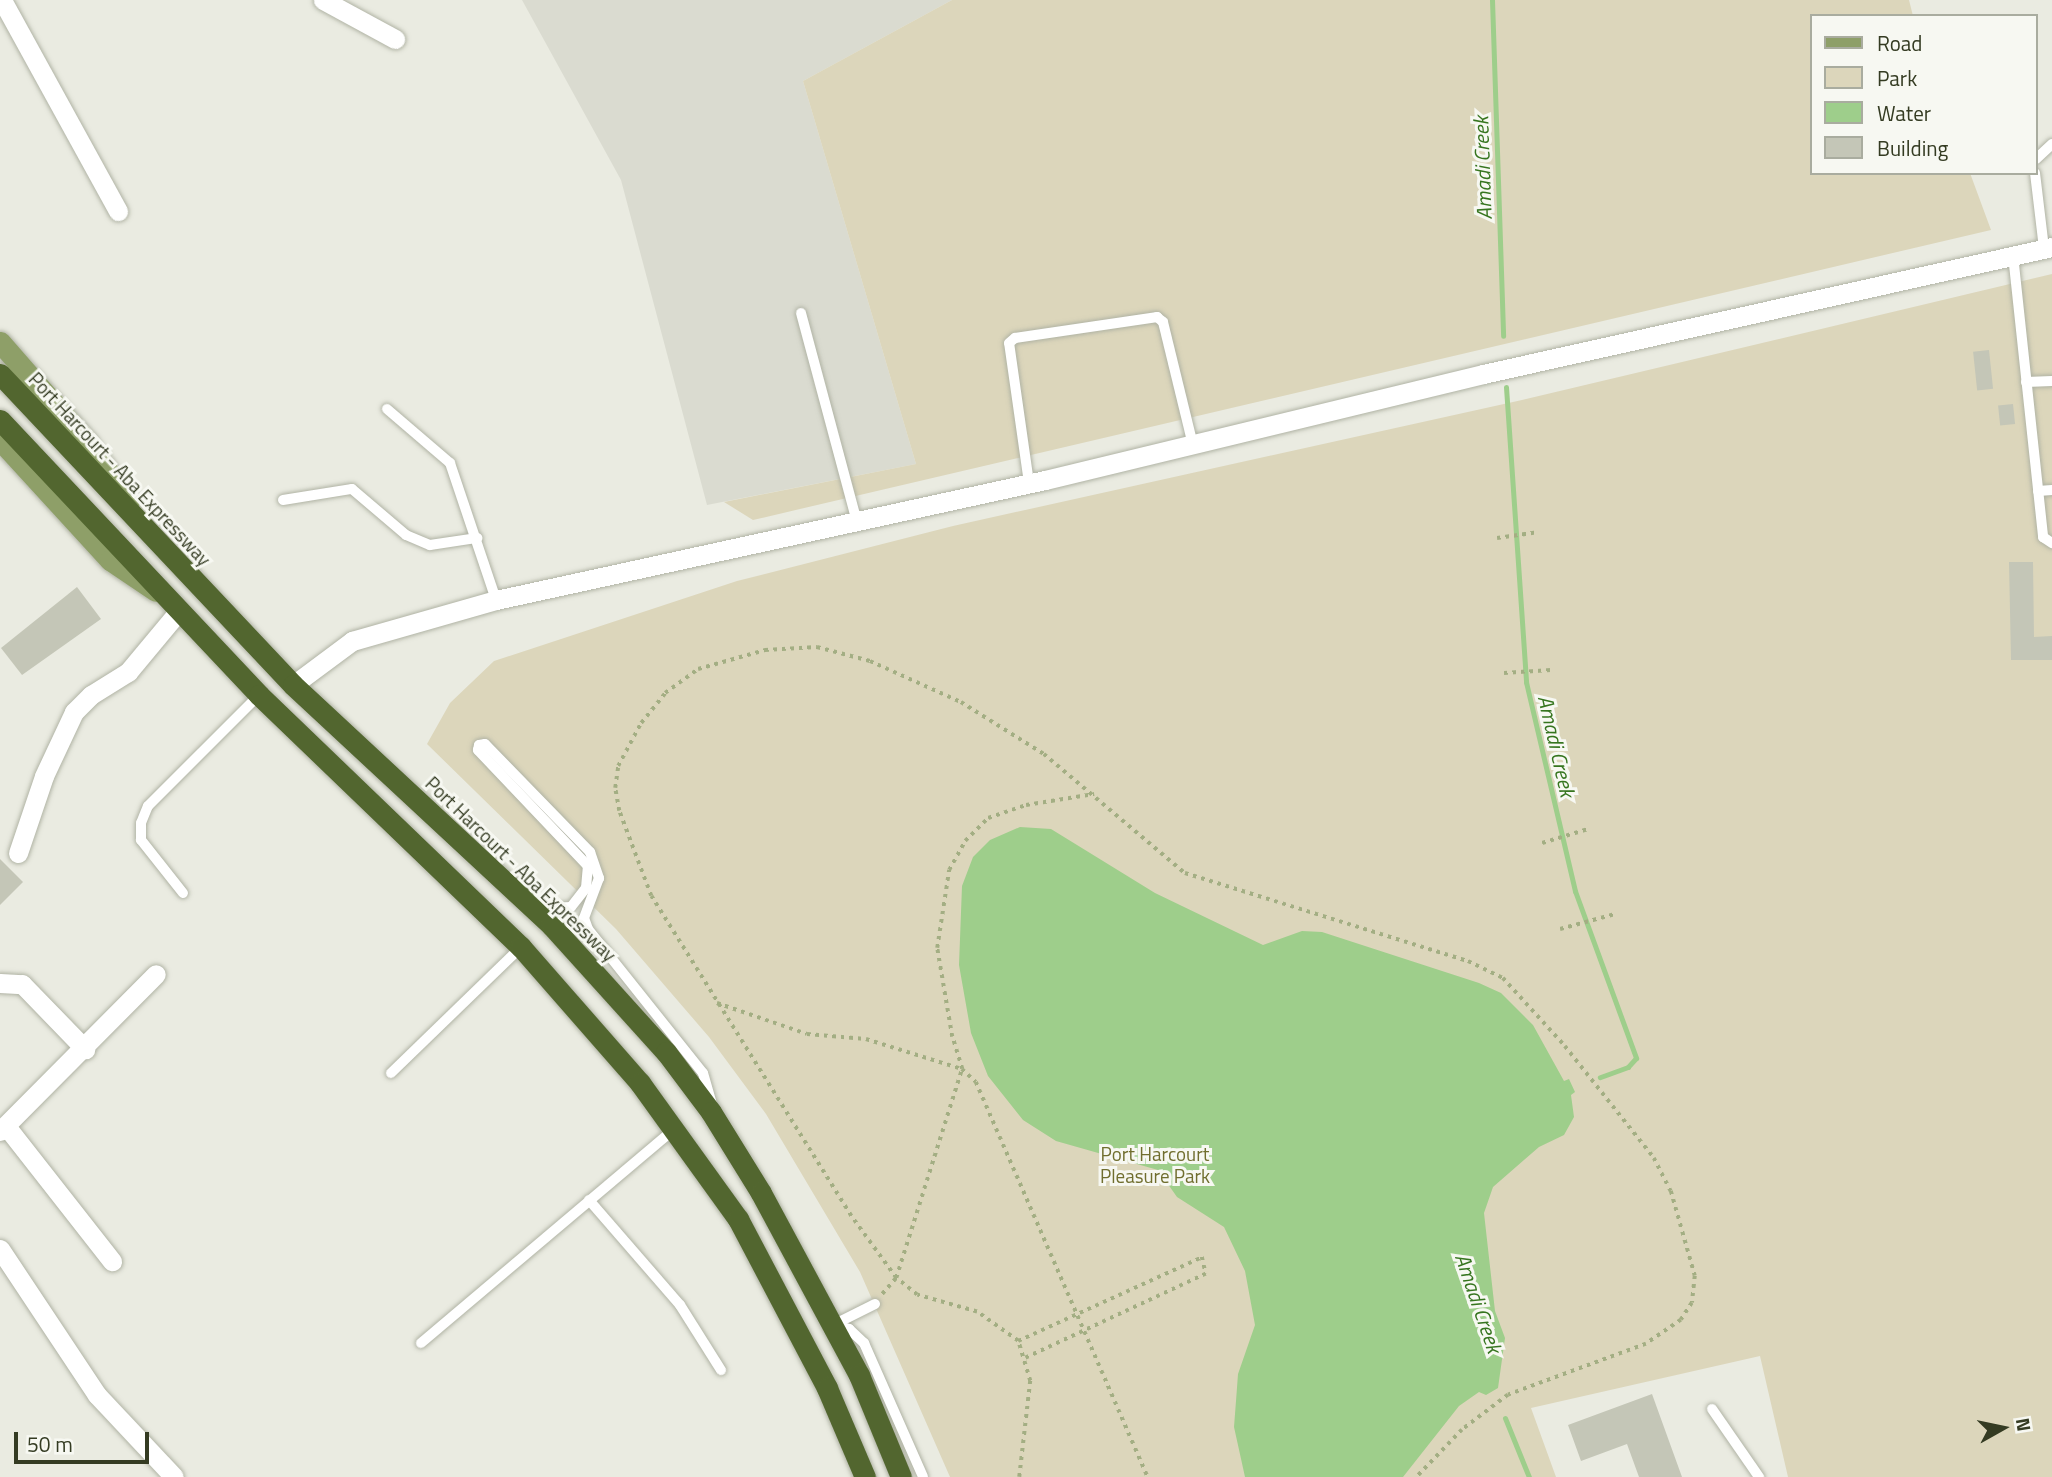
<!DOCTYPE html>
<html>
<head>
<meta charset="utf-8">
<style>
	body { margin:0 }
	#map { position:relative; width:2052px; height:1477px; overflow:hidden; background:#eaebe1; font-family:"Titillium Web",sans-serif }
	div>[style] { position:absolute }
	[style*='--x'] { left:calc(var(--x)*1px); top:calc(var(--y)*1px); width:calc(var(--w)*1px); rotate:calc(var(--a)*1deg) }
	.built>* { inset:0; background:#dadbd0 }
	.green>* { inset:0; background:#dcd6bb }
	.water>* { inset:0; background:#9ece8b }
	.stream>* { height:5px; margin:-2.5px; padding:0 2.5px; transform-origin:2.5px; border-radius:2.5px; background:#9ece8b }
	.building>* { inset:0; background:#c4c6b7; transform-origin:0 0 }
	.path>* { height:3.5px; margin-top:-1.75px; transform-origin:0; background:repeating-linear-gradient(90deg,#a3ae83 0 3.5px,transparent 0 8.5px) }
	.roads { filter:drop-shadow(0 0 2px #b0b3a4) drop-shadow(0 0 2px #b0b3a4) }
	.lane>* { height:10px; margin:-5px; padding:0 5px; transform-origin:5px; border-radius:5px; background:#fff }
	.street>* { height:19px; margin:-9.5px; padding:0 9.5px; transform-origin:9.5px; border-radius:9.5px; background:#fff }
	.primary>* { height:21px; margin:-10.5px; padding:0 10.5px; transform-origin:10.5px; border-radius:10.5px; background:#8e9f68 }
	.highway>* { height:21px; margin:-10.5px; padding:0 10.5px; transform-origin:10.5px; border-radius:10.5px; background:#52662f }
	span { translate:-50% -50%; white-space:nowrap; text-align:center; line-height:1.15; -webkit-text-stroke:6px #f7f8f2; paint-order:stroke }
	.street-label { font-size:19px; color:#343b22 }
	.park-label { font-size:19px; color:#706e2e }
	.water-label { font-size:21px; color:#36751f; font-style:italic }
	.legend { position:absolute; left:1810px; top:14px; width:228px; height:161px; box-sizing:border-box; background:#f7f8f2; border:2px solid #a9ac9f; margin:0; padding:9px 12px; list-style:none; font-size:21px; color:#343b22 }
	.legend li { display:flex; align-items:center; gap:14px; height:35px }
	.legend b { width:35px; border:2px solid #a9ac9f }
	.north { position:absolute; left:1968px; top:1393px; width:70px; height:70px; -webkit-text-stroke:5px #f7f8f2; paint-order:stroke; rotate:81deg; font-size:19px; font-weight:700; line-height:28px; text-align:center; color:#343b22 }
	.north::after { content:''; display:block; margin:auto; width:24px; height:32px; background:#343b22; clip-path:polygon(50% 0,100% 100%,50% 72%,0 100%) }
	.scale { position:absolute; left:14px; top:1432px; width:135px; height:32px; box-sizing:border-box; border:4px solid #343b22; border-top:0; padding-left:9px; font-size:21px; line-height:24px; white-space:nowrap; color:#343b22; -webkit-text-stroke:5px #f7f8f2; paint-order:stroke }
</style>
</head>
<body>
<div id="map">
	<div class="built">
		<i style="clip-path:polygon(522px 0,952px 0,803px 81px,916px 464px,707px 505px,621px 180px)"></i>
	</div>
	<div class="green">
		<i style="clip-path:polygon(952px 0,1909px 0,1913px 16px,1812px 16px,1812px 173px,1970px 173px,1991px 230px,753px 520px,724px 502px,916px 464px,803px 81px)"></i>
		<i style="clip-path:polygon(2052px 274px,2052px 1477px,1788px 1477px,1760px 1356px,1531px 1408px,1556px 1477px,950px 1477px,860px 1272px,766px 1114px,709px 1037px,616px 929px,427px 744px,450px 703px,494px 661px,737px 581px,953px 526px,1522px 400px)"></i>
	</div>
	<div class="water">
		<i style="clip-path:polygon(1020px 827px,1051px 829px,1155px 893px,1263px 945px,1302px 931px,1322px 932px,1479px 983px,1501px 993px,1533px 1025px,1564px 1081px,1569px 1079px,1575px 1092px,1571px 1095px,1574px 1117px,1564px 1135px,1539px 1147px,1493px 1187px,1484px 1213px,1495px 1311px,1505px 1338px,1498px 1388px,1486px 1395px,1479px 1392px,1459px 1406px,1403px 1477px,1245px 1477px,1234px 1427px,1236px 1401px,1238px 1374px,1255px 1325px,1245px 1271px,1224px 1227px,1177px 1197px,1158px 1170px,1056px 1141px,1023px 1120px,988px 1076px,971px 1033px,959px 965px,962px 886px,973px 857px,990px 840px)"></i>
	</div>
	<div class="stream">
		<i style="--x:1492;--y:0;--w:336;--a:88.1"></i>
		<i style="--x:1506;--y:387;--w:296;--a:86.1"></i>
		<i style="--x:1526;--y:682;--w:215;--a:76.8"></i>
		<i style="--x:1575;--y:891;--w:178;--a:69.9"></i>
		<i style="--x:1636;--y:1058;--w:12;--a:132"></i>
		<i style="--x:1628;--y:1067;--w:30;--a:160"></i>
		<i style="--x:1505;--y:1418;--w:64;--a:67.9"></i>
	</div>
	<div class="building">
		<i style="left:1989px;top:350px;width:39px;height:16px;rotate:84deg"></i>
		<i style="left:2013px;top:404px;width:20px;height:15px;rotate:84deg"></i>
		<i style="clip-path:polygon(2009px 562px,2033px 562px,2034px 637px,2052px 636px,2052px 660px,2011px 660px)"></i>
		<i style="clip-path:polygon(77px 587px,101px 619px,22px 675px,1px 648px)"></i>
		<i style="clip-path:polygon(0 859px,23px 882px,0 905px)"></i>
		<i style="clip-path:polygon(1652px 1394px,1682px 1477px,1639px 1477px,1627px 1444px,1581px 1461px,1568px 1425px)"></i>
	</div>
	<div class="path">
		<i style="--x:1497;--y:538;--w:42;--a:-8.1"></i>
		<i style="--x:1504;--y:673;--w:47;--a:-3.7"></i>
		<i style="--x:1542;--y:843;--w:48;--a:-16.9"></i>
		<i style="--x:1560;--y:929;--w:57;--a:-15.3"></i>
		<i style="--x:717;--y:1003;--w:95;--a:19"></i>
		<i style="--x:807;--y:1034;--w:59;--a:4.8"></i>
		<i style="--x:866;--y:1039;--w:101;--a:17.4"></i>
		<i style="--x:962;--y:1069;--w:19;--a:43"></i>
		<i style="--x:976;--y:1082;--w:431;--a:66.5"></i>
		<i style="--x:882;--y:1294;--w:21;--a:-49"></i>
		<i style="--x:896;--y:1278;--w:219;--a:-72.5"></i>
		<i style="--x:962;--y:1069;--w:34;--a:-107"></i>
		<i style="--x:952;--y:1037;--w:90;--a:-99.6"></i>
		<i style="--x:937;--y:948;--w:79;--a:-81.3"></i>
		<i style="--x:949;--y:870;--w:33;--a:-61"></i>
		<i style="--x:965;--y:841;--w:33;--a:-45"></i>
		<i style="--x:988;--y:818;--w:40;--a:-18.9"></i>
		<i style="--x:1026;--y:805;--w:69;--a:-9.2"></i>
		<i style="--x:1018;--y:1341;--w:202;--a:-24.5"></i>
		<i style="--x:1202;--y:1257;--w:17;--a:77"></i>
		<i style="--x:1206;--y:1274;--w:199;--a:155"></i>
		<i style="--x:1019;--y:1477;--w:97;--a:-83.5"></i>
		<i style="--x:1030;--y:1381;--w:42;--a:-106.7"></i>
		<i style="--x:1018;--y:1341;--w:50;--a:-144.7"></i>
		<i style="--x:977;--y:1312;--w:62;--a:-164.2"></i>
		<i style="--x:917;--y:1295;--w:27;--a:-141"></i>
		<i style="--x:896;--y:1278;--w:77;--a:-126"></i>
		<i style="--x:851;--y:1216;--w:377;--a:-122"></i>
		<i style="--x:651;--y:896;--w:91;--a:-110.6"></i>
		<i style="--x:619;--y:811;--w:23;--a:-100"></i>
		<i style="--x:615;--y:788;--w:22;--a:-82"></i>
		<i style="--x:618;--y:766;--w:49;--a:-61.9"></i>
		<i style="--x:641;--y:723;--w:38;--a:-51"></i>
		<i style="--x:665;--y:693;--w:41;--a:-36"></i>
		<i style="--x:698;--y:669;--w:70;--a:-15.8"></i>
		<i style="--x:765;--y:650;--w:52;--a:-3.3"></i>
		<i style="--x:817;--y:647;--w:55;--a:14.8"></i>
		<i style="--x:870;--y:661;--w:100;--a:24.3"></i>
		<i style="--x:961;--y:702;--w:98;--a:32.1"></i>
		<i style="--x:1044;--y:754;--w:185;--a:40.2"></i>
		<i style="--x:1185;--y:873;--w:296;--a:17.3"></i>
		<i style="--x:1468;--y:961;--w:39;--a:26"></i>
		<i style="--x:1503;--y:978;--w:92;--a:47.6"></i>
		<i style="--x:1565;--y:1046;--w:143;--a:51.5"></i>
		<i style="--x:1654;--y:1158;--w:37;--a:63"></i>
		<i style="--x:1671;--y:1191;--w:88;--a:74.2"></i>
		<i style="--x:1695;--y:1276;--w:27;--a:96"></i>
		<i style="--x:1692;--y:1303;--w:20;--a:123"></i>
		<i style="--x:1681;--y:1320;--w:42;--a:145.6"></i>
		<i style="--x:1646;--y:1344;--w:147;--a:159.7"></i>
		<i style="--x:1508;--y:1395;--w:58;--a:142.7"></i>
		<i style="--x:1462;--y:1430;--w:65;--a:133.8"></i>
	</div>
	<div class="roads">
		<div class="lane">
			<i style="--x:2036;--y:159;--w:22;--a:-43"></i>
			<i style="--x:2035;--y:173;--w:77;--a:83.2"></i>
			<i style="--x:2013;--y:255;--w:284;--a:83.9"></i>
			<i style="--x:2043;--y:537;--w:11;--a:34"></i>
			<i style="--x:801;--y:313;--w:216;--a:75"></i>
			<i style="--x:2026;--y:382;--w:26;--a:-2"></i>
			<i style="--x:387;--y:409;--w:83;--a:40.6"></i>
			<i style="--x:450;--y:463;--w:145;--a:71.4"></i>
			<i style="--x:1029;--y:483;--w:141;--a:-98.1"></i>
			<i style="--x:1009;--y:343;--w:8;--a:-40"></i>
			<i style="--x:1015;--y:338;--w:144;--a:-8.4"></i>
			<i style="--x:1157;--y:317;--w:8;--a:40"></i>
			<i style="--x:1163;--y:322;--w:127;--a:76.3"></i>
			<i style="--x:2038;--y:491;--w:14;--a:-4"></i>
			<i style="--x:283;--y:500;--w:70;--a:-9.1"></i>
			<i style="--x:352;--y:489;--w:71;--a:40.4"></i>
			<i style="--x:406;--y:535;--w:26;--a:23"></i>
			<i style="--x:430;--y:545;--w:48;--a:-8.5"></i>
			<i style="--x:183;--y:893;--w:68;--a:-128.4"></i>
			<i style="--x:141;--y:840;--w:17;--a:-90"></i>
			<i style="--x:141;--y:823;--w:18;--a:-68"></i>
			<i style="--x:148;--y:806;--w:157;--a:-45"></i>
			<i style="--x:536;--y:903;--w:15;--a:20"></i>
			<i style="--x:550;--y:908;--w:21;--a:-3"></i>
			<i style="--x:571;--y:907;--w:24;--a:-52"></i>
			<i style="--x:586;--y:888;--w:22;--a:-85"></i>
			<i style="--x:588;--y:866;--w:160;--a:-133.5"></i>
			<i style="--x:478;--y:750;--w:5;--a:-79"></i>
			<i style="--x:479;--y:745;--w:6;--a:-9"></i>
			<i style="--x:485;--y:744;--w:151;--a:45.8"></i>
			<i style="--x:590;--y:852;--w:28;--a:71"></i>
			<i style="--x:599;--y:878;--w:43;--a:110.6"></i>
			<i style="--x:584;--y:918;--w:12;--a:70"></i>
			<i style="--x:588;--y:929;--w:184;--a:51.4"></i>
			<i style="--x:703;--y:1073;--w:33;--a:74"></i>
			<i style="--x:391;--y:1073;--w:181;--a:-44.1"></i>
			<i style="--x:589;--y:1200;--w:139;--a:49.1"></i>
			<i style="--x:680;--y:1305;--w:77;--a:57.8"></i>
			<i style="--x:833;--y:1325;--w:47;--a:-26.6"></i>
			<i style="--x:835;--y:1325;--w:15;--a:16"></i>
			<i style="--x:849;--y:1329;--w:21;--a:43"></i>
			<i style="--x:864;--y:1343;--w:146;--a:66.2"></i>
			<i style="--x:421;--y:1343;--w:333;--a:-40.2"></i>
			<i style="--x:1712;--y:1409;--w:83;--a:55.3"></i>
		</div>
		<div class="street">
			<i style="--x:2;--y:0;--w:241;--a:61.2"></i>
			<i style="--x:323;--y:0;--w:82;--a:28.4"></i>
			<i style="--x:293;--y:685;--w:74;--a:-36.7"></i>
			<i style="--x:352;--y:641;--w:150;--a:-15.9"></i>
			<i style="--x:496;--y:600;--w:562;--a:-12.33"></i>
			<i style="--x:1045;--y:480;--w:451;--a:-13.6"></i>
			<i style="--x:1483;--y:374;--w:583;--a:-12.58"></i>
			<i style="--x:18;--y:853;--w:81;--a:-71.3"></i>
			<i style="--x:44;--y:776;--w:71;--a:-64.9"></i>
			<i style="--x:74;--y:712;--w:24;--a:-45"></i>
			<i style="--x:91;--y:695;--w:44;--a:-31.9"></i>
			<i style="--x:128;--y:672;--w:78;--a:-50.2"></i>
			<i style="--x:0;--y:983;--w:22;--a:3"></i>
			<i style="--x:22;--y:984;--w:91;--a:45.9"></i>
			<i style="--x:6;--y:1126;--w:172;--a:51.9"></i>
			<i style="--x:0;--y:1131;--w:221;--a:-45.2"></i>
			<i style="--x:0;--y:1249;--w:175;--a:56.4"></i>
			<i style="--x:97;--y:1395;--w:112;--a:46.8"></i>
		</div>
		<div class="primary">
			<i style="--x:0;--y:342;--w:134;--a:48.9"></i>
			<i style="--x:88;--y:443;--w:71;--a:54.7"></i>
			<i style="--x:0;--y:440;--w:163;--a:47.5"></i>
			<i style="--x:110;--y:560;--w:55;--a:34"></i>
		</div>
		<div class="highway">
			<i style="--x:0;--y:374;--w:427;--a:46.7"></i>
			<i style="--x:293;--y:685;--w:354;--a:42.9"></i>
			<i style="--x:552;--y:926;--w:170;--a:47.9"></i>
			<i style="--x:666;--y:1052;--w:75;--a:53.1"></i>
			<i style="--x:711;--y:1112;--w:95;--a:58.3"></i>
			<i style="--x:761;--y:1193;--w:207;--a:61.7"></i>
			<i style="--x:859;--y:1375;--w:110;--a:67.6"></i>
			<i style="--x:0;--y:420;--w:378;--a:46.7"></i>
			<i style="--x:259;--y:695;--w:364;--a:43.9"></i>
			<i style="--x:521;--y:947;--w:181;--a:48.8"></i>
			<i style="--x:640;--y:1083;--w:168;--a:54.2"></i>
			<i style="--x:738;--y:1219;--w:191;--a:62.2"></i>
			<i style="--x:827;--y:1388;--w:97;--a:66.9"></i>
		</div>
	</div>
	<div class="street-label">
		<span style="left:120px;top:469px;rotate:47deg">Port Harcourt - Aba Expressway</span>
		<span style="left:521px;top:869px;rotate:44deg">Port Harcourt - Aba Expressway</span>
	</div>
	<div class="park-label">
		<span style="left:1155px;top:1165px">Port Harcourt<br>Pleasure Park</span>
	</div>
	<div class="water-label">
		<span style="left:1482px;top:168px;rotate:-92deg">Amadi Creek</span>
		<span style="left:1557px;top:746px;rotate:77deg">Amadi Creek</span>
		<span style="left:1479px;top:1303px;rotate:71deg">Amadi Creek</span>
	</div>
	<ul class="legend">
	<li><b style="height:9px;background:#8e9f68"></b>Road</li>
	<li><b style="height:19px;background:#dcd6bb"></b>Park</li>
	<li><b style="height:19px;background:#9ece8b"></b>Water</li>
	<li><b style="height:19px;background:#c4c6b7"></b>Building</li>
	</ul>
	<div class="north">N</div>
	<div class="scale">50 m</div>
</div>
</body>
</html>
